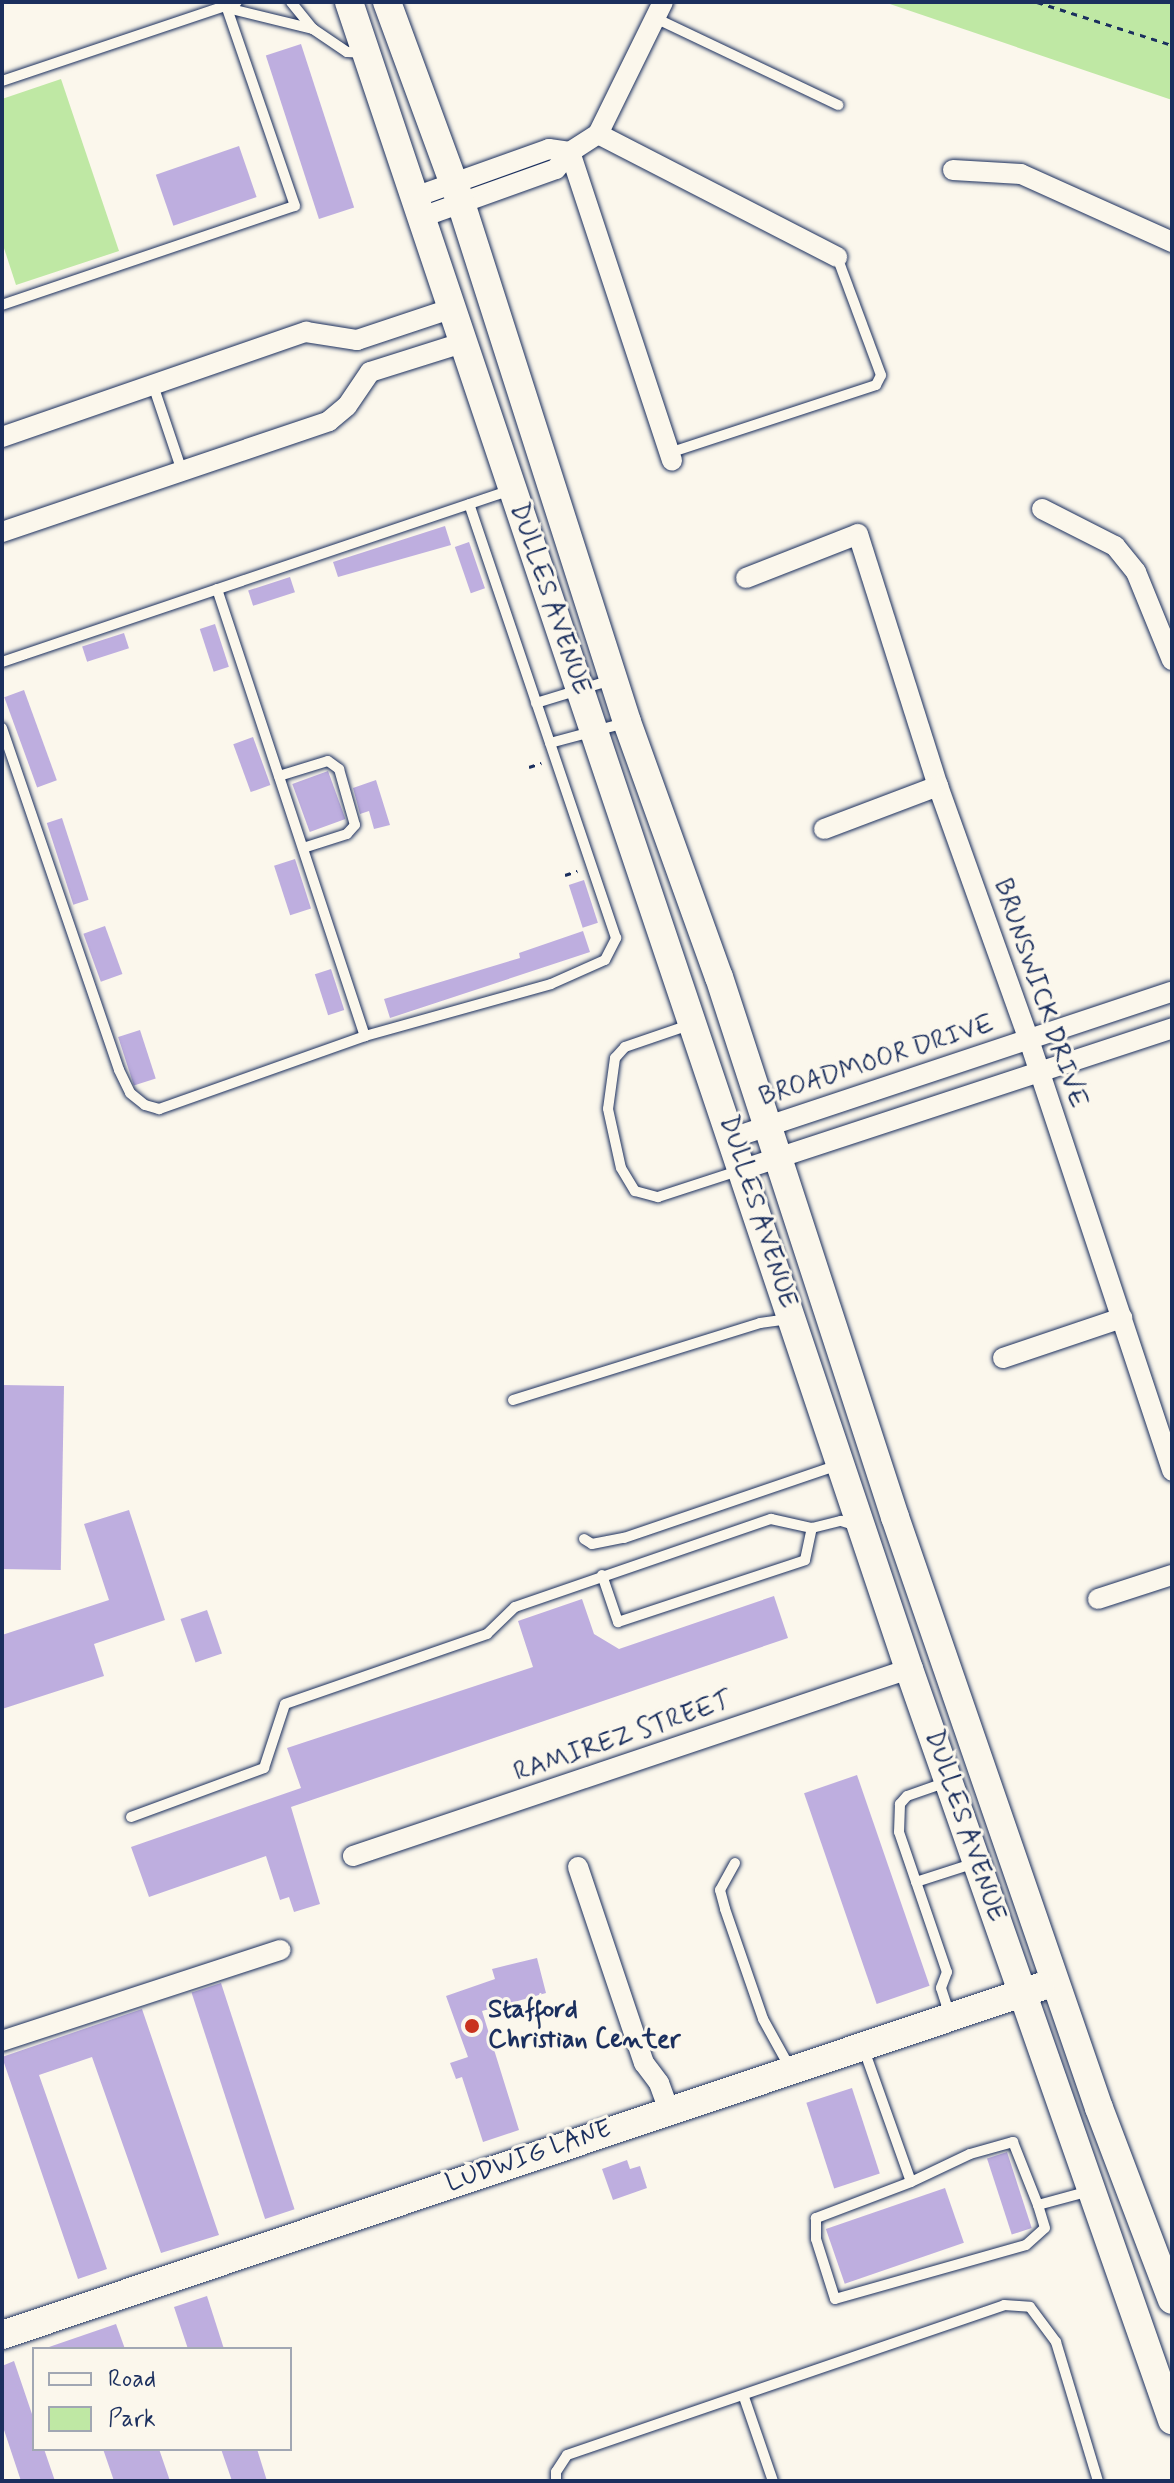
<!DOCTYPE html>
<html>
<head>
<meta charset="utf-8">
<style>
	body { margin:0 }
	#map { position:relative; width:1174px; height:2483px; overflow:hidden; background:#fbf7ec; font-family:Mynerve,sans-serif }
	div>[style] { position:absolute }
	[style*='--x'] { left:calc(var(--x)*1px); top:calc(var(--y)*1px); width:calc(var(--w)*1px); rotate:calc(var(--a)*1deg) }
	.green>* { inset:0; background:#bfe8a4 }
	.building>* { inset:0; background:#beaedf; transform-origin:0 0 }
	.path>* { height:3px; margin-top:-1.5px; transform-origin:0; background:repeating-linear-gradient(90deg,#1b2f5e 0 6px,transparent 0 12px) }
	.roads { filter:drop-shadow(0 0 2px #1b2f5e) drop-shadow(0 0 2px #1b2f5e) }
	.lane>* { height:10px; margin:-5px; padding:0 5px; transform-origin:5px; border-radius:5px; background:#fbf7ec }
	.street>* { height:20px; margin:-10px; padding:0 10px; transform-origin:10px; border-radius:10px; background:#fbf7ec }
	.secondary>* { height:28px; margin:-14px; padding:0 14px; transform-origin:14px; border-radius:14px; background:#fbf7ec }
	.dots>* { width:22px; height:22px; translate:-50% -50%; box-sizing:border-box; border:4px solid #fbf7ec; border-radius:50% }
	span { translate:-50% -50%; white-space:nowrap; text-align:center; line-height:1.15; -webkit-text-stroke:6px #fbf7ec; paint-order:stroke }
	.street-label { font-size:26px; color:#1b2f5e }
	.poi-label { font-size:26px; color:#1b2f5e; font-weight:700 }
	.left { translate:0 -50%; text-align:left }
	.frame { position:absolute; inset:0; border:4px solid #1b2f5e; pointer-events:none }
	.legend { position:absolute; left:32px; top:2347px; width:260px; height:104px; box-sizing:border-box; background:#fbf7ec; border:2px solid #a1a7b3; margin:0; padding:10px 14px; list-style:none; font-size:24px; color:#1b2f5e }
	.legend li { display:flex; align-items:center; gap:16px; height:40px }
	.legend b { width:40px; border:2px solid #a1a7b3 }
</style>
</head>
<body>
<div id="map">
	<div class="green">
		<i style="clip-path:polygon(884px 2px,1172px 2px,1172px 100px)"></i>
		<i style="clip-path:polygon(61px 79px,119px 251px,16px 285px,2px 242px,2px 99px)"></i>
	</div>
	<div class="building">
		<i style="left:301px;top:44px;width:172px;height:37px;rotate:72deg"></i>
		<i style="left:239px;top:146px;width:54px;height:88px;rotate:71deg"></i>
		<i style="clip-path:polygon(445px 526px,451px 545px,338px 577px,333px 562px)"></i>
		<i style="left:469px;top:542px;width:49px;height:15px;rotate:71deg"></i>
		<i style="left:290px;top:577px;width:16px;height:44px;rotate:72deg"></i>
		<i style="left:215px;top:624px;width:45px;height:16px;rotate:72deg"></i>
		<i style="left:124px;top:633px;width:16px;height:44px;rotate:72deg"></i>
		<i style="left:24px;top:690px;width:96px;height:21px;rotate:70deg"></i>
		<i style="left:253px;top:737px;width:51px;height:21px;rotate:70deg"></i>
		<i style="left:328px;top:771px;width:51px;height:38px;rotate:70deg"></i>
		<i style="clip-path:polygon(376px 780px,390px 825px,374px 829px,369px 811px,360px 814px,353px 788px)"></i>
		<i style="left:62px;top:818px;width:86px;height:16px;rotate:72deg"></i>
		<i style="left:295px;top:859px;width:52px;height:22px;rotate:72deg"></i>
		<i style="left:584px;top:880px;width:45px;height:16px;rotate:72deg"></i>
		<i style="left:105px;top:926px;width:51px;height:23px;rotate:70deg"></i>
		<i style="clip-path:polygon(583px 931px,590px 952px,390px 1018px,384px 999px,520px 958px,519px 953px)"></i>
		<i style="left:331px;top:969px;width:43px;height:17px;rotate:72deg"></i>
		<i style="left:140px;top:1030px;width:51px;height:23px;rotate:72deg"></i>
		<i style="left:2px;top:1385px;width:62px;height:184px;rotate:1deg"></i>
		<i style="clip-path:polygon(129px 1510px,165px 1620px,94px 1644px,104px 1676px,2px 1709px,2px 1635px,109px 1600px,84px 1524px)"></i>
		<i style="clip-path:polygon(774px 1596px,788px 1638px,291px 1807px,320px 1904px,294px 1912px,289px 1897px,280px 1900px,266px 1856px,149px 1897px,131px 1847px,301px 1788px,287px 1748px,533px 1667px,518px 1621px,582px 1599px,594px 1634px,619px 1649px)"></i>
		<i style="left:207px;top:1610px;width:46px;height:28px;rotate:71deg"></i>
		<i style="left:857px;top:1775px;width:223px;height:56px;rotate:71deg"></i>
		<i style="clip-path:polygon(537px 1958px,546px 1993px,482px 2011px,519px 2130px,483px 2142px,462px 2077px,456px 2079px,450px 2063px,468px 2057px,446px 1996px,495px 1979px,492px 1969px)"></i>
		<i style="left:221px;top:1983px;width:238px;height:31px;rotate:72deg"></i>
		<i style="clip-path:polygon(142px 2009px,219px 2235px,161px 2253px,92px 2057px,39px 2075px,107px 2269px,78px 2279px,2px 2057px)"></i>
		<i style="left:852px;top:2088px;width:90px;height:48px;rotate:72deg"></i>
		<i style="left:1007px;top:2152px;width:80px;height:21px;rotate:72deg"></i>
		<i style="clip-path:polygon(627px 2160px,630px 2169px,640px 2166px,647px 2188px,613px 2200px,602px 2169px)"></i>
		<i style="left:945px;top:2188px;width:58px;height:126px;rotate:71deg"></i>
		<i style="clip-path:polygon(207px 2296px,224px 2349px,188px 2349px,174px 2307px)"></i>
		<i style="clip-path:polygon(116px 2324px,125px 2349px,50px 2349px,49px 2347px)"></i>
		<i style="clip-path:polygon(14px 2361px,34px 2420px,34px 2449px,44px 2449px,55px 2481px,21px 2481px,2px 2424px,2px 2366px)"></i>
		<i style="clip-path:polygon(103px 2449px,159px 2449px,170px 2481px,114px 2481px)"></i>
		<i style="clip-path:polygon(221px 2449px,257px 2449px,267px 2481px,232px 2481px)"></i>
	</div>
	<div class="path">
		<i style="--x:1037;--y:2;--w:142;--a:17.7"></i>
		<i style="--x:529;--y:767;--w:13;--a:-18"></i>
		<i style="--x:565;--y:875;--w:13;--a:-18"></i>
	</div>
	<div class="roads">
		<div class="lane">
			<i style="--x:291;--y:2;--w:35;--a:51"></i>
			<i style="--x:313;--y:29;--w:41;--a:34.1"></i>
			<i style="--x:347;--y:52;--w:18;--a:3"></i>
			<i style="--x:227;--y:8;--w:89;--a:13.7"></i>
			<i style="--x:655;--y:18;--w:203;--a:25.4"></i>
			<i style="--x:2;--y:81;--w:248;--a:-18.6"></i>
			<i style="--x:2;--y:305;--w:309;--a:-18.7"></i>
			<i style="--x:295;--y:206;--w:209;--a:-109"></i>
			<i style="--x:154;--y:388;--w:88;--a:71.4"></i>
			<i style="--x:669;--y:453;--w:218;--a:-18.2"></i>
			<i style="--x:876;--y:385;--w:11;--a:-63"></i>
			<i style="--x:881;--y:375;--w:126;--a:-110.4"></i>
			<i style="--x:217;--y:589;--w:471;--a:71.7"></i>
			<i style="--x:2;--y:662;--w:537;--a:-18.67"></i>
			<i style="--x:536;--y:703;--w:78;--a:-17"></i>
			<i style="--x:2;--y:728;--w:361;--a:71.1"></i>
			<i style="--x:119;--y:1070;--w:25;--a:64"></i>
			<i style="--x:130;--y:1093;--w:19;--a:39"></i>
			<i style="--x:145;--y:1105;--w:15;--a:16"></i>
			<i style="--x:159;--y:1109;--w:219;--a:-19.5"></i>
			<i style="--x:365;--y:1036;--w:193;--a:-15.6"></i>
			<i style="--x:551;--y:984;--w:59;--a:-24"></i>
			<i style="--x:605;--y:960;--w:25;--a:-63"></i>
			<i style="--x:616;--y:938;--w:458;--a:-108.7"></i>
			<i style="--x:550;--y:743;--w:78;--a:-14.9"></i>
			<i style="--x:279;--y:776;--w:51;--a:-17"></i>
			<i style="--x:328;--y:761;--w:14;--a:36"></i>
			<i style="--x:339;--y:769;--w:58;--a:74.1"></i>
			<i style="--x:355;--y:825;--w:12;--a:132"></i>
			<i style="--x:347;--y:834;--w:46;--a:162.3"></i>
			<i style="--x:692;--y:1024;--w:71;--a:161.1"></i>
			<i style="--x:625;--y:1047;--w:15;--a:132"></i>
			<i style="--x:615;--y:1058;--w:51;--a:97.8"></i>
			<i style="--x:608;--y:1109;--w:60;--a:77.6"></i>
			<i style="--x:621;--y:1168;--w:27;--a:59"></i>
			<i style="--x:635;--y:1191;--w:24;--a:15"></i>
			<i style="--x:658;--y:1197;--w:84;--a:-18"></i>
			<i style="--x:513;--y:1400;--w:259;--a:-17.3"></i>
			<i style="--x:760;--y:1323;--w:29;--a:-8"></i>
			<i style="--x:584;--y:1539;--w:9;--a:32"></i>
			<i style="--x:592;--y:1544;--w:33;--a:-11"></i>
			<i style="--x:624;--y:1538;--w:227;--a:-18.8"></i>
			<i style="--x:602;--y:1575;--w:50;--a:71.2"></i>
			<i style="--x:618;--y:1622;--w:197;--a:-18.3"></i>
			<i style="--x:805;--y:1560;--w:33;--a:-78"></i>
			<i style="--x:947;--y:1782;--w:42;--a:160.7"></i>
			<i style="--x:907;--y:1796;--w:11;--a:131"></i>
			<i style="--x:900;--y:1804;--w:28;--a:92"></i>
			<i style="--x:899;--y:1832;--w:148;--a:71.1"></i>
			<i style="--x:947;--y:1972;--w:17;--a:111"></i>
			<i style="--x:941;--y:1988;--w:29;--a:72"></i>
			<i style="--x:131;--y:1817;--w:142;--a:-20.2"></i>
			<i style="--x:264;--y:1768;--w:67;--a:-71.8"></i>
			<i style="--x:285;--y:1704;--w:214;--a:-19.1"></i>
			<i style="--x:487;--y:1634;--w:39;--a:-44"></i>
			<i style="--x:515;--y:1607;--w:271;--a:-19"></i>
			<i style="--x:771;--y:1519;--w:42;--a:12.4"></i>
			<i style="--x:812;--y:1528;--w:30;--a:-14"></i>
			<i style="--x:841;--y:1521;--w:17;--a:17"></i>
			<i style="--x:735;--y:1863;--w:31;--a:119"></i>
			<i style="--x:720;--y:1890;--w:20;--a:75"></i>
			<i style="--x:725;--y:1909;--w:116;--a:70.9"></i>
			<i style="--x:763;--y:2019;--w:56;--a:61.1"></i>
			<i style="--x:916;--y:1882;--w:62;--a:-17.9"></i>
			<i style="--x:863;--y:2047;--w:143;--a:70.4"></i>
			<i style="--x:911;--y:2182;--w:102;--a:159.2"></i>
			<i style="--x:816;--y:2218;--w:21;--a:90"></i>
			<i style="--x:816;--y:2239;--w:63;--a:72.4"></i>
			<i style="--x:835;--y:2299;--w:198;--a:-15.8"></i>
			<i style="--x:1026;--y:2245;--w:25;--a:-42"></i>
			<i style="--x:1045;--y:2228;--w:24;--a:-107"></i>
			<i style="--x:1038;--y:2205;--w:54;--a:-15.1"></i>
			<i style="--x:911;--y:2182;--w:65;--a:-25.4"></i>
			<i style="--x:970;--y:2154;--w:45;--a:-15.6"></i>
			<i style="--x:1013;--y:2142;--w:68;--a:68.4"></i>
			<i style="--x:744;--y:2397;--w:89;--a:71"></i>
			<i style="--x:556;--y:2481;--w:9;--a:-90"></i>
			<i style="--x:556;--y:2472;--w:20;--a:-57"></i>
			<i style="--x:567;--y:2455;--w:462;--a:-18.9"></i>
			<i style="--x:1004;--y:2305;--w:26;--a:4"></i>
			<i style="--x:1030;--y:2307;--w:44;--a:53.4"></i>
			<i style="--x:1056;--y:2342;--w:145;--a:73.2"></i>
		</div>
		<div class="street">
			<i style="--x:598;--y:134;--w:269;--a:27.2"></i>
			<i style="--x:598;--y:134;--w:147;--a:-63.8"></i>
			<i style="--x:570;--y:152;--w:325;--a:71.7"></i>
			<i style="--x:953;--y:170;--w:68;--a:3.4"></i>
			<i style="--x:1021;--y:174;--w:166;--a:24.2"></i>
			<i style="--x:415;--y:197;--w:142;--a:-19.7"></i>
			<i style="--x:549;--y:149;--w:21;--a:8"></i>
			<i style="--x:422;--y:217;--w:142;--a:-19.7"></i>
			<i style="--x:556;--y:169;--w:22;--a:-51"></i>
			<i style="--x:570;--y:152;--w:33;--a:-33"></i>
			<i style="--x:2;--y:437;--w:322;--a:-19.1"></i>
			<i style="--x:306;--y:332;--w:52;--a:8.9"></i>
			<i style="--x:357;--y:340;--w:98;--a:-18.4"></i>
			<i style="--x:1042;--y:509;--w:82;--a:26.9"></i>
			<i style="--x:1115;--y:546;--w:33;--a:51"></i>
			<i style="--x:1136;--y:572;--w:95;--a:67.8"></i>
			<i style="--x:2;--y:532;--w:345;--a:-18.7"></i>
			<i style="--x:329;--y:421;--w:23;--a:-40"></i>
			<i style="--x:347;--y:406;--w:41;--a:-55.9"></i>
			<i style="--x:370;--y:372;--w:96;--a:-17.5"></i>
			<i style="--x:746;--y:578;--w:120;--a:-21.4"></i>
			<i style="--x:858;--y:534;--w:264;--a:72.4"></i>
			<i style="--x:938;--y:786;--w:270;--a:70.3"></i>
			<i style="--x:1029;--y:1040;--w:454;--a:71.6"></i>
			<i style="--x:824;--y:829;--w:122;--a:-20.7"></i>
			<i style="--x:735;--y:1137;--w:460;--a:-18.4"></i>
			<i style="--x:744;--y:1169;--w:451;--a:-18.2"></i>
			<i style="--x:1003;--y:1358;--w:126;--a:-18.6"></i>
			<i style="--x:1098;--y:1599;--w:78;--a:-18"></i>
			<i style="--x:353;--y:1856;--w:587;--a:-18.59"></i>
			<i style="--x:578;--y:1867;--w:207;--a:71.4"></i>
			<i style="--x:644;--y:2063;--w:25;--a:53"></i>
			<i style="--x:659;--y:2083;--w:29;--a:70"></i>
			<i style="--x:2;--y:2041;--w:293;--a:-18.1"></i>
		</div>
		<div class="secondary">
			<i style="--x:349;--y:2;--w:1759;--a:71.43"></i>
			<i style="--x:909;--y:1669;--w:796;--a:70.7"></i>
			<i style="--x:387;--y:2;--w:214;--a:69.8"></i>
			<i style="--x:461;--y:203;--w:545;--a:72.26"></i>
			<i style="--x:627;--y:722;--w:271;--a:70.2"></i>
			<i style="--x:719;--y:977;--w:568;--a:71.95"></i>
			<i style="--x:895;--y:1517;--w:625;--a:70.96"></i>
			<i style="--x:1099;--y:2108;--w:205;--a:69.2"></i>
			<i style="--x:2;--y:2335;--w:1095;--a:-18.53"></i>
		</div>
	</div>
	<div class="dots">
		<i style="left:472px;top:2026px;background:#c8321e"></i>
	</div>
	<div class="street-label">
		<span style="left:549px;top:599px;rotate:71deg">DULLES AVENUE</span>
		<span style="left:1039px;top:994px;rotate:71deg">BRUNSWICK DRIVE</span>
		<span style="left:877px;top:1062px;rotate:-18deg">BROADMOOR DRIVE</span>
		<span style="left:757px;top:1212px;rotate:72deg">DULLES AVENUE</span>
		<span style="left:623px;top:1738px;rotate:-19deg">RAMIREZ STREET</span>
		<span style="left:964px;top:1826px;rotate:71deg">DULLES AVENUE</span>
		<span style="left:529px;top:2157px;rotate:-19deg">LUDWIG LANE</span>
	</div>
	<div class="poi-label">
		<span class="left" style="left:488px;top:2026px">Stafford<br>Christian Center</span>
	</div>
	<div class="frame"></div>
	<ul class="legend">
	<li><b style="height:10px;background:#fbf7ec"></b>Road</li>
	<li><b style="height:22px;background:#bfe8a4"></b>Park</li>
	</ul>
</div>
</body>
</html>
